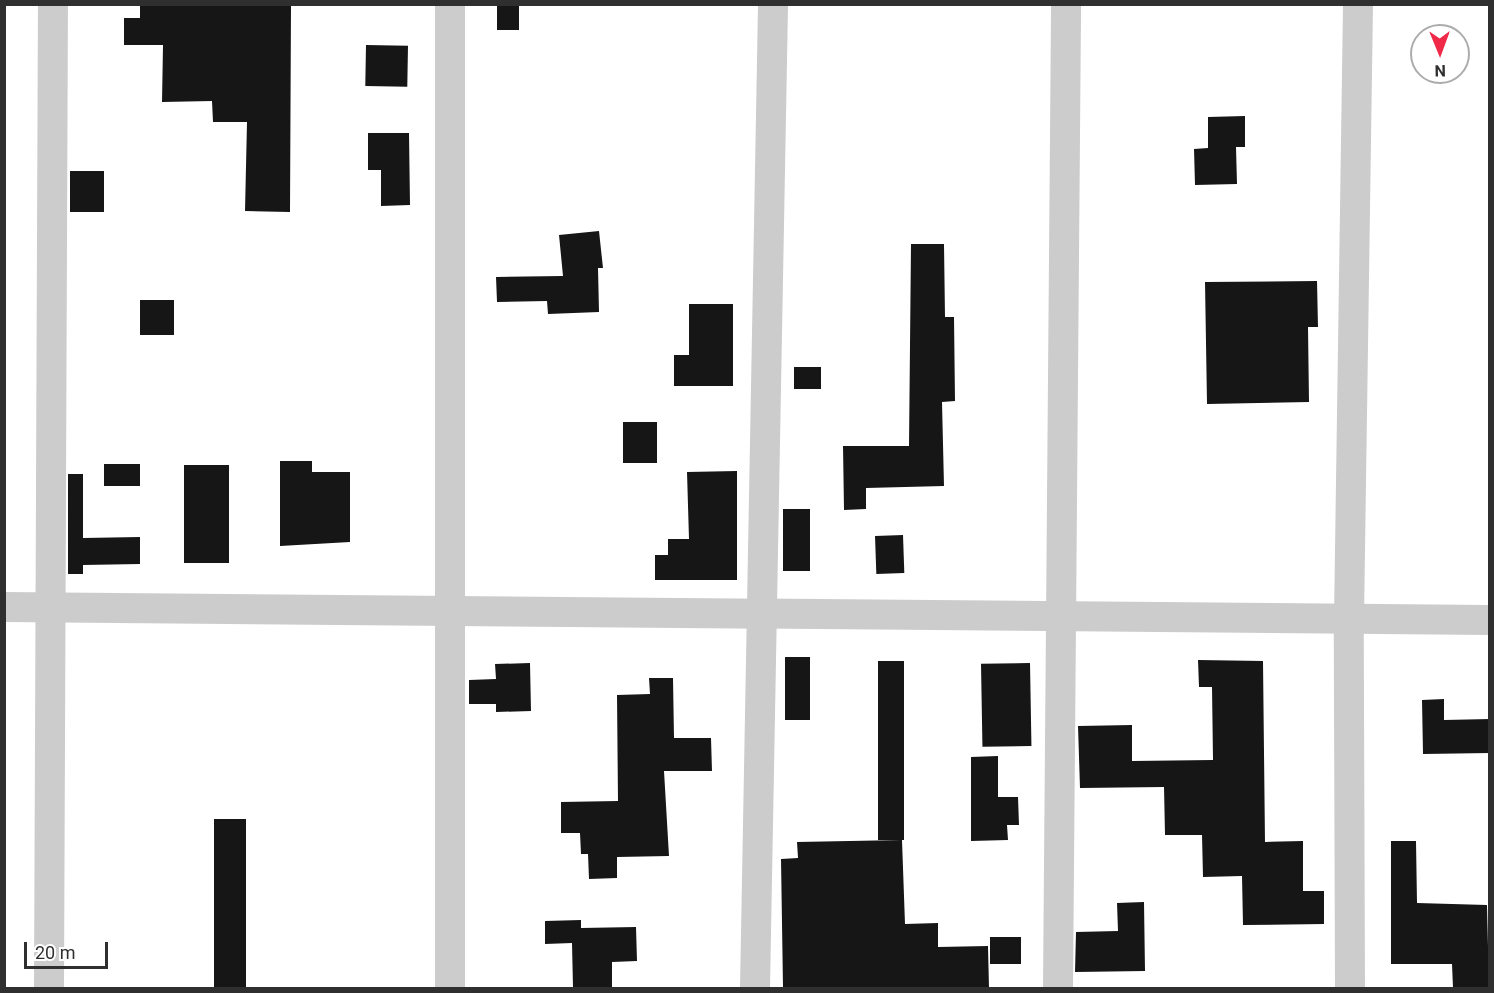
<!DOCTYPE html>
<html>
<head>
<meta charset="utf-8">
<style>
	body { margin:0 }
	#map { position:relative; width:1494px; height:993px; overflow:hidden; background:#fff; font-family:Roboto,sans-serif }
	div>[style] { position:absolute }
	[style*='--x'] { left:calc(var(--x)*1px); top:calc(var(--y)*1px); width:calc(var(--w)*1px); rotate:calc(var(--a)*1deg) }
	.building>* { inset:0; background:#161616; transform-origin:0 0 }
	.minor>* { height:30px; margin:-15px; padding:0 15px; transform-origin:15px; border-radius:15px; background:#ccc }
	span { translate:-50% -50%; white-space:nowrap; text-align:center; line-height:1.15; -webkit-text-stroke:6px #fff; paint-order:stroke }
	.frame { position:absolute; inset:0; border:6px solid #2f2f2f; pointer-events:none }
	.north { position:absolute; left:1410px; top:24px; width:60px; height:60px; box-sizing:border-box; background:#fff; border:2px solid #acacac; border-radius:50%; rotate:179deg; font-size:16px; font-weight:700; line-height:24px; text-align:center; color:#2f2f2f }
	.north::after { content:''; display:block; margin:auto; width:21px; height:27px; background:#ef2947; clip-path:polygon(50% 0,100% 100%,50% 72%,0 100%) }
	.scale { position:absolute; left:24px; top:942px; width:84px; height:27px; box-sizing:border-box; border:3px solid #2f2f2f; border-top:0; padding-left:8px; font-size:18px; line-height:21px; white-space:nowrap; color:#2f2f2f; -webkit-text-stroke:4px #fff; paint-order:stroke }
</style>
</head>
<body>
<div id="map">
	<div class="building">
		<i style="clip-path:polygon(140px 4px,291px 4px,290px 212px,245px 211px,247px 122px,213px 122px,212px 101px,162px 102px,163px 45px,124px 45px,124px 18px,140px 18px)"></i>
		<i style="left:497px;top:4px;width:22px;height:26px"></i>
		<i style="left:366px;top:45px;width:42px;height:41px;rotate:1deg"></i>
		<i style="clip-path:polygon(1245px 116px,1245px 147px,1236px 147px,1237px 184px,1195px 185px,1194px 149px,1208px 148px,1208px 117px)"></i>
		<i style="clip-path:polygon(368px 133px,409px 133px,410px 205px,381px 206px,381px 170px,368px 170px)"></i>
		<i style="left:104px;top:171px;width:41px;height:34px;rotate:90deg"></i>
		<i style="clip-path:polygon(599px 231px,603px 268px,598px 268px,599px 312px,548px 314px,547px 301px,497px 302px,496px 277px,563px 276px,559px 235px)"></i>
		<i style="clip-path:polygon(911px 244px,944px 244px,945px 317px,954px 317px,955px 401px,942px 402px,944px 486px,866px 488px,866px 509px,844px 510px,843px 446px,909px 446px)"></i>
		<i style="clip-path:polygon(1317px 281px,1318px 327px,1308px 327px,1309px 402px,1207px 404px,1205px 282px)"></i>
		<i style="left:140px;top:300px;width:34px;height:35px"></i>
		<i style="clip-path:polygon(689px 304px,733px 304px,733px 386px,674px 386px,674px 355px,689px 355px)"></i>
		<i style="left:821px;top:367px;width:22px;height:27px;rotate:90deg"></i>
		<i style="left:623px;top:422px;width:34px;height:41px"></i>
		<i style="clip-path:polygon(280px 461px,312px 461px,312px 472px,350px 472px,350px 542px,280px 546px)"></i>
		<i style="left:104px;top:464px;width:36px;height:22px"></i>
		<i style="left:184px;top:465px;width:45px;height:98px"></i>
		<i style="clip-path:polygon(737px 471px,737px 580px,655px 580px,655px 555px,668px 555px,668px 539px,689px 539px,687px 472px)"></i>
		<i style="clip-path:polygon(68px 474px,83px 474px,83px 538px,140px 537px,140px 564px,83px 565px,83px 574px,68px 574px)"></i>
		<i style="left:783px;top:509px;width:27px;height:62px"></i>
		<i style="left:903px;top:535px;width:38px;height:28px;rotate:88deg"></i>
		<i style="left:810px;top:657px;width:63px;height:25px;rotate:90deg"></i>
		<i style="clip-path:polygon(1198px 660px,1263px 661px,1265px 842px,1303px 841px,1303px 891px,1324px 891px,1324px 924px,1243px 925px,1242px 876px,1203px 877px,1202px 835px,1165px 835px,1164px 787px,1080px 788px,1078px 726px,1132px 725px,1132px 761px,1213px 760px,1212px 687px,1199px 687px)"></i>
		<i style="left:878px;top:661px;width:26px;height:179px"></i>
		<i style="clip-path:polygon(530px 663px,531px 711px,496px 712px,496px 704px,469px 704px,469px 680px,496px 679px,495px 664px)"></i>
		<i style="left:1030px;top:663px;width:83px;height:49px;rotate:89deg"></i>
		<i style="clip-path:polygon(649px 678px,673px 678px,674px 738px,711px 738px,712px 771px,664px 771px,669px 856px,617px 857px,617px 878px,589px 879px,588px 854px,581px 854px,580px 833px,561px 833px,561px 802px,618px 801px,617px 695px,650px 694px)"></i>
		<i style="clip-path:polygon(1444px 699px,1444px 720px,1490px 719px,1490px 753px,1423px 754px,1422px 700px)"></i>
		<i style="clip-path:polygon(998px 756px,998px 797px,1018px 797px,1019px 825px,1007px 825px,1008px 840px,971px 841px,971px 757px)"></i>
		<i style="left:214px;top:819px;width:32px;height:169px"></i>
		<i style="clip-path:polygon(902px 840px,905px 924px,938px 923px,938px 947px,988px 946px,989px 988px,783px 988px,781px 859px,798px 858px,797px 842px)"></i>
		<i style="clip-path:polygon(1391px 841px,1416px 841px,1417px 903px,1487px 905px,1489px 988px,1453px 988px,1452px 964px,1391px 964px)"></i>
		<i style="clip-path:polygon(1144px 902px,1145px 971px,1075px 972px,1076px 932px,1118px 931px,1117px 903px)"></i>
		<i style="clip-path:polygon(581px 920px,581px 928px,636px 927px,637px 961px,612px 962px,612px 988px,573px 988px,572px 943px,545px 944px,545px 921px)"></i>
		<i style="left:990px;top:937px;width:31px;height:27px"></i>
	</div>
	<div class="minor">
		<i style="--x:450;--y:4;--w:984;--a:90"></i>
		<i style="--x:4;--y:607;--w:1486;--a:0.5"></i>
		<i style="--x:49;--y:988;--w:984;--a:-89.77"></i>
		<i style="--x:755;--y:988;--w:984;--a:-88.95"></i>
		<i style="--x:1058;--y:988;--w:984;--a:-89.53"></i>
		<i style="--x:1350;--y:988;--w:369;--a:-90.2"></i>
		<i style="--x:1349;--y:619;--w:615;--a:-89.16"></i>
	</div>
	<div class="frame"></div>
	<div class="north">N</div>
	<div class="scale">20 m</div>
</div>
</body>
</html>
